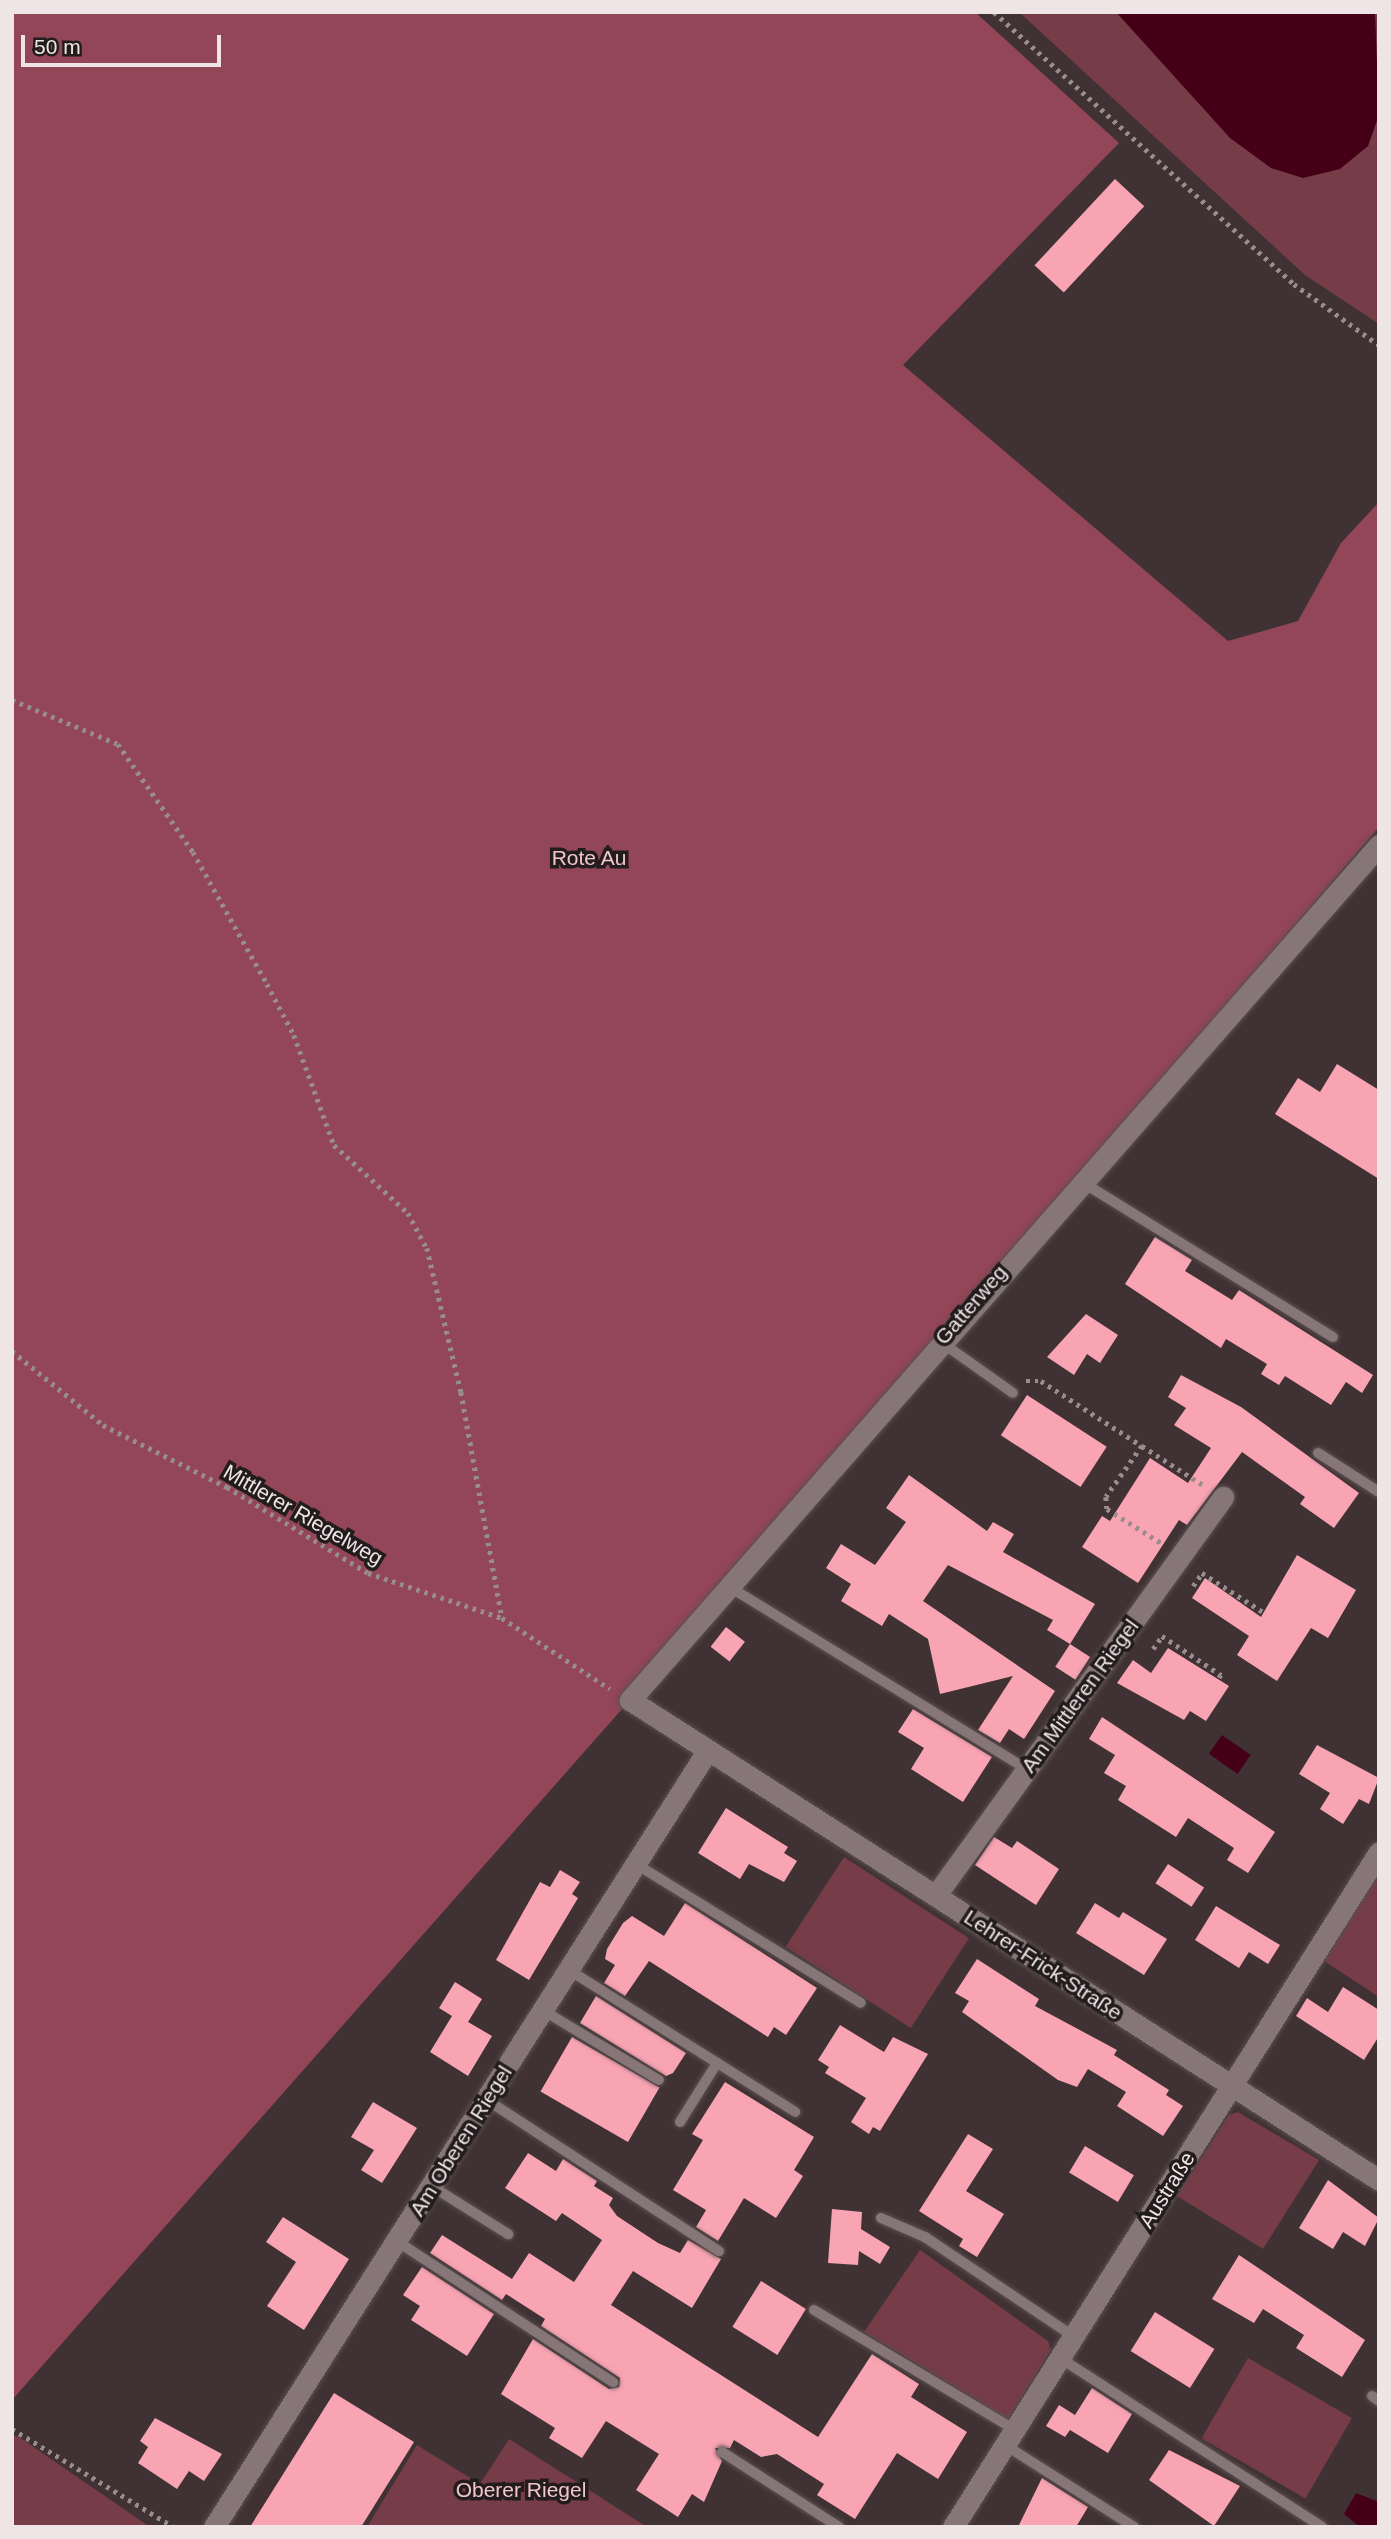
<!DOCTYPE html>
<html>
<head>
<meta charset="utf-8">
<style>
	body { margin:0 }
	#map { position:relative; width:1391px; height:2539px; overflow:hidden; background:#403234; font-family:Helvetica,sans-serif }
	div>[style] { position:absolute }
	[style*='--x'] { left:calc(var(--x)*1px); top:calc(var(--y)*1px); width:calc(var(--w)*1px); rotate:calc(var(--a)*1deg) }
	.green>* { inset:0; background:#763c48; transform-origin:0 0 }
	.forest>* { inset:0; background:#924657 }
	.water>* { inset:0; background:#450017; transform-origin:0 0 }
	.building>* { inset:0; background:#f9a4b3; transform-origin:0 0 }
	.path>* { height:4.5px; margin-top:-2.25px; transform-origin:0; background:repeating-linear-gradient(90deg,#988c8e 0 3.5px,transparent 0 8.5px) }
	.roads { filter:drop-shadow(0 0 2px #5a4f51) drop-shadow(0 0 2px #5a4f51) }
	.lane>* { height:10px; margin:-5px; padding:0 5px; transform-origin:5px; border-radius:5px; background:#867678 }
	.street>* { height:21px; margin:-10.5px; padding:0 10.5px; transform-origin:10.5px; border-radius:10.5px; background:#867678 }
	span { translate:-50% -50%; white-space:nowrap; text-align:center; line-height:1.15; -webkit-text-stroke:7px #221c1d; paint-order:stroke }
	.park-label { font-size:21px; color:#f2c4cb }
	.street-label { font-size:21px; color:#efe5e7 }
	.frame { position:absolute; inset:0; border:14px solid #efe5e7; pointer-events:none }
	.scale { position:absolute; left:21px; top:35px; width:200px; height:32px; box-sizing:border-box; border:4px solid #efe5e7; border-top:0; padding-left:9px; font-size:21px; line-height:24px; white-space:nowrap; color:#efe5e7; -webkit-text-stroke:5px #221c1d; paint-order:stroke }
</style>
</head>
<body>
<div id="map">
	<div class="green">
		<i style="clip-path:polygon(1019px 12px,1379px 12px,1379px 324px,1305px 275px)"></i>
		<i style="left:844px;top:1857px;width:149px;height:107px;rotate:33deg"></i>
		<i style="clip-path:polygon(1379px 1873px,1379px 1997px,1324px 1961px)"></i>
		<i style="clip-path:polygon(1238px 2112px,1319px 2160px,1263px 2249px,1177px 2196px,1229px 2115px)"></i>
		<i style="clip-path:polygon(920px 2250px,1048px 2341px,1051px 2350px,1008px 2419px,864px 2332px)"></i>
		<i style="left:1248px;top:2358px;width:120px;height:93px;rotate:30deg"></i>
		<i style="clip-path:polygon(12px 2435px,19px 2437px,150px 2527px,12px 2527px)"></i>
		<i style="clip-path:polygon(509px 2439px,647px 2527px,367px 2527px,417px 2445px,480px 2484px)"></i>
	</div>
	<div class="forest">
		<i style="clip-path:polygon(12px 12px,975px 12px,1119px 143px,903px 365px,1228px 641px,1298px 621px,1341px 543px,1379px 502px,1379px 827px,630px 1700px,12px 2400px)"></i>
	</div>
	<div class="water">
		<i style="clip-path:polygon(1116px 12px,1375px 12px,1379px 115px,1368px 146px,1340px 169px,1303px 178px,1271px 168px,1230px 138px)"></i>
		<i style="left:1222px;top:1735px;width:35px;height:23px;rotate:35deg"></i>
		<i style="clip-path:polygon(1356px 2493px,1379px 2502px,1379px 2527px,1360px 2527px,1344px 2514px)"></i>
	</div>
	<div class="building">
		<i style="left:1115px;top:179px;width:40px;height:118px;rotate:43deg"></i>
		<i style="clip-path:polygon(1337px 1064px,1379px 1090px,1379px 1179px,1275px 1114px,1298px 1078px,1320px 1092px)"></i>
		<i style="clip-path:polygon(1155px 1237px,1192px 1260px,1185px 1271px,1232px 1300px,1239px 1290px,1373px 1375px,1362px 1393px,1346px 1382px,1331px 1405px,1285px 1376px,1279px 1385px,1261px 1374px,1267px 1364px,1226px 1339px,1221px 1348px,1125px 1284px)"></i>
		<i style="clip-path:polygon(1086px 1314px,1118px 1335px,1100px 1363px,1087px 1354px,1074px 1375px,1047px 1357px)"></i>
		<i style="clip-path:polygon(1181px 1375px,1241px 1407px,1359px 1493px,1334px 1528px,1300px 1504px,1305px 1497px,1242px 1452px,1187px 1525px,1179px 1520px,1138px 1583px,1082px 1547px,1102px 1516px,1110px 1521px,1150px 1458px,1188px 1483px,1211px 1448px,1174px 1425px,1186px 1408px,1168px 1397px)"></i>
		<i style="left:1027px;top:1395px;width:95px;height:48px;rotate:33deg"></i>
		<i style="clip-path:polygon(909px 1475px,987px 1531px,993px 1522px,1014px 1534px,1003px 1552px,1095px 1604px,1070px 1644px,1047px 1630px,1053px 1620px,948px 1565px,923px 1601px,1055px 1691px,1024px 1739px,1009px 1729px,1000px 1743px,978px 1730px,1013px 1676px,940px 1694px,928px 1639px,889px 1614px,882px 1626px,841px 1601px,851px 1584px,826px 1568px,841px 1544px,875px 1565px,906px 1522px,886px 1508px)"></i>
		<i style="clip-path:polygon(1297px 1555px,1356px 1590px,1328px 1638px,1311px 1628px,1277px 1681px,1237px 1655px,1249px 1636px,1192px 1598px,1205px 1578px,1261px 1617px)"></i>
		<i style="left:726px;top:1627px;width:24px;height:25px;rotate:38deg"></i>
		<i style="left:1070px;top:1644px;width:24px;height:27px;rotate:33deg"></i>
		<i style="clip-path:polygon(1168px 1648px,1229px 1686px,1206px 1721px,1190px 1711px,1184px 1720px,1117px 1683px,1133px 1660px,1151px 1673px)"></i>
		<i style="clip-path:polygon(913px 1709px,992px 1757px,963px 1802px,911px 1769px,924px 1748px,898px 1732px)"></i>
		<i style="clip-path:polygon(1102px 1717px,1275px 1832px,1248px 1873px,1227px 1860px,1234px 1848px,1188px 1818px,1176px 1837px,1118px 1800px,1126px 1786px,1104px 1773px,1115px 1755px,1089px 1739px)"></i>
		<i style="clip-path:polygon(1317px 1745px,1379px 1778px,1369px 1804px,1359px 1799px,1343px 1824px,1320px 1809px,1330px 1793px,1299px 1774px)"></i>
		<i style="clip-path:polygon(726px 1808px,788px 1847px,784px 1853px,797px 1861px,784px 1882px,749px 1864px,740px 1879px,698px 1853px)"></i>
		<i style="clip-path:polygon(994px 1837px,1012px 1848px,1017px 1841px,1059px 1869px,1036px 1905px,975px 1865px)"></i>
		<i style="left:1168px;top:1864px;width:43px;height:23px;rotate:33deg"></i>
		<i style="clip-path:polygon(560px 1870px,580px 1882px,572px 1894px,578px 1898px,529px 1980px,496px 1960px,540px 1882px,550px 1887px)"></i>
		<i style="clip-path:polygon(685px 1903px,817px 1988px,786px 2035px,774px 2027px,768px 2037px,649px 1961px,625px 1996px,604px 1983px,615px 1965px,605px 1959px,607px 1949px,623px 1923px,632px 1916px,664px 1936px)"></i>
		<i style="clip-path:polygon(1095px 1903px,1119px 1918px,1123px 1912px,1167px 1939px,1144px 1975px,1076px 1933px)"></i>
		<i style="clip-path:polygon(1216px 1906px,1280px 1945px,1268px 1964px,1249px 1952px,1239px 1968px,1195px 1940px)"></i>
		<i style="clip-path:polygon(977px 1959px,1039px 1999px,1035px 2006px,1117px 2050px,1114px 2055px,1169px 2090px,1166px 2095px,1183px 2106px,1163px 2136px,1117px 2106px,1126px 2092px,1088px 2069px,1077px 2087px,1058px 2080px,962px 2012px,969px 2001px,955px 1993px)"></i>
		<i style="clip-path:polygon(455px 1982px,482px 1999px,468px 2022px,492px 2036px,468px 2076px,430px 2052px,452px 2016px,439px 2008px)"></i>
		<i style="clip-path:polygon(1343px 1987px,1379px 2010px,1379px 2036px,1364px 2060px,1296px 2016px,1307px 1998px,1328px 2012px)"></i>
		<i style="clip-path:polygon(596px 1996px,686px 2053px,673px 2073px,666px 2076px,580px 2023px)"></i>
		<i style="clip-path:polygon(840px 2025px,884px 2052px,893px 2037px,928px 2054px,880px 2131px,873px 2127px,869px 2134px,851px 2122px,866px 2098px,825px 2073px,829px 2067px,818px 2060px)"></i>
		<i style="left:572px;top:2037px;width:101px;height:63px;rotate:30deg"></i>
		<i style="clip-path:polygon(725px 2082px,814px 2137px,794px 2170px,803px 2176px,776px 2218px,744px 2198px,718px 2241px,696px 2227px,706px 2210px,673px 2190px,703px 2140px,692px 2134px)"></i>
		<i style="clip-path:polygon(373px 2102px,417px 2128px,382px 2183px,361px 2170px,374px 2150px,351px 2137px)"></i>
		<i style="clip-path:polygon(968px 2134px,993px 2149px,966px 2191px,1004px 2214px,977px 2257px,959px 2246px,963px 2239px,919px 2211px)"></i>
		<i style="left:1085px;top:2146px;width:57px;height:31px;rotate:31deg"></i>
		<i style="clip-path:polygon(528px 2153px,556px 2171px,563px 2159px,597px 2181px,594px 2186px,613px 2198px,609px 2205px,617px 2216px,658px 2243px,680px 2253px,688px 2240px,721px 2259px,692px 2308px,633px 2271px,611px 2305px,818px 2437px,872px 2354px,919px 2384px,911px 2397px,967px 2432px,938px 2479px,897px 2453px,855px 2519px,817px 2495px,824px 2484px,777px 2454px,761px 2457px,734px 2440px,730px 2448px,715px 2448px,722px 2461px,704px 2502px,692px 2494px,678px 2517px,636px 2490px,659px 2454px,606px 2421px,582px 2458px,549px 2438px,555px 2428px,501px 2394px,533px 2339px,609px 2389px,619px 2387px,620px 2378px,541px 2326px,545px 2319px,506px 2294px,502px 2300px,430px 2253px,442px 2235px,512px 2279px,529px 2253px,574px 2282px,602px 2240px,562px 2213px,556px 2221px,505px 2188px)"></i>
		<i style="clip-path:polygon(1328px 2180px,1379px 2218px,1365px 2246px,1343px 2232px,1333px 2249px,1299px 2228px)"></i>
		<i style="clip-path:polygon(832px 2209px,862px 2212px,861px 2229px,890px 2247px,880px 2264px,859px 2251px,858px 2265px,828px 2263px)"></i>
		<i style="clip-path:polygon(283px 2217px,349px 2259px,304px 2330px,267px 2306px,296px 2262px,266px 2242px)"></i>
		<i style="clip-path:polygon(1239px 2255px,1365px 2340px,1342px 2377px,1296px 2348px,1304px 2335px,1263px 2309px,1254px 2323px,1212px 2299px)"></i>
		<i style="clip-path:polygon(422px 2267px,494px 2314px,467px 2356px,411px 2320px,420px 2306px,403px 2295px)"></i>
		<i style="left:761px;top:2281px;width:53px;height:54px;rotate:32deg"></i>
		<i style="left:1155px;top:2312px;width:70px;height:46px;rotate:32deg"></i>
		<i style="clip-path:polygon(1092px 2388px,1132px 2414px,1108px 2453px,1070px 2430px,1065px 2437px,1046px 2426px,1059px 2405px,1075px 2415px)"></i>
		<i style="clip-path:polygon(334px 2393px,414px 2442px,361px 2527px,250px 2527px)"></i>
		<i style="clip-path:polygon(155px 2418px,222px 2454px,204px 2481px,189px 2471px,177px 2489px,138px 2463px,148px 2447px,140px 2441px)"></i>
		<i style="clip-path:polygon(1169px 2450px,1240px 2486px,1214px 2526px,1149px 2480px)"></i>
		<i style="clip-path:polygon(1042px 2478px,1088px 2507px,1076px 2527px,1018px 2527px)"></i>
	</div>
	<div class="path">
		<i style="--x:994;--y:12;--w:405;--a:42.2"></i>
		<i style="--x:1294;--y:284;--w:105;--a:35.7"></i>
		<i style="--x:12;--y:700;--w:115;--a:22.5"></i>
		<i style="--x:118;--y:744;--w:131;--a:55.2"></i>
		<i style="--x:193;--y:852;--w:151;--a:60.7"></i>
		<i style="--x:267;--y:984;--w:58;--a:62.1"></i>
		<i style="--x:294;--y:1035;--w:117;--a:70"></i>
		<i style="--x:334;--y:1145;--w:100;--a:42.6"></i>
		<i style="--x:408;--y:1213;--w:40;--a:62"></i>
		<i style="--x:427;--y:1248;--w:148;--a:76.7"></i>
		<i style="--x:461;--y:1392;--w:230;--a:79.7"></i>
		<i style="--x:12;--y:1351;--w:117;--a:39.1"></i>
		<i style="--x:103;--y:1425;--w:139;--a:26.6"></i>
		<i style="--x:227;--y:1487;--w:165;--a:31.4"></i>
		<i style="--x:368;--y:1573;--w:141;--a:18.6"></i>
		<i style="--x:502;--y:1618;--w:129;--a:33.3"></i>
		<i style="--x:1026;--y:1381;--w:15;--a:0"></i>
		<i style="--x:1041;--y:1381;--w:120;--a:32.8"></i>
		<i style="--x:1142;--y:1446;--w:62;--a:125.2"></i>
		<i style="--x:1106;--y:1497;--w:12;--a:85"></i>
		<i style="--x:1107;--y:1509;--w:66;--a:32"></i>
		<i style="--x:1142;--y:1446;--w:72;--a:32.6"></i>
		<i style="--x:1193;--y:1586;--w:16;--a:-55"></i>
		<i style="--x:1202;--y:1573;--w:76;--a:32.6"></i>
		<i style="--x:1153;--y:1649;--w:16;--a:-55"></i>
		<i style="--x:1162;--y:1636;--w:71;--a:33.5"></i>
		<i style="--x:1221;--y:1675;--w:6;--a:121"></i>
		<i style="--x:12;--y:2429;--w:189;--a:31.2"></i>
	</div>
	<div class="roads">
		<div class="lane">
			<i style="--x:1082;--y:1182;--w:295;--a:31.7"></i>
			<i style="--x:941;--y:1342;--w:88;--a:35.3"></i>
			<i style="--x:1318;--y:1453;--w:72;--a:32.6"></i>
			<i style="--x:728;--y:1586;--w:351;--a:31.5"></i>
			<i style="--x:636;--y:1864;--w:264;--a:31.7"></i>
			<i style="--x:569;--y:1970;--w:267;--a:32.1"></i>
			<i style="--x:544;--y:2011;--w:134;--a:31"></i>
			<i style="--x:487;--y:2100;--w:277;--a:33.1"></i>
			<i style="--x:680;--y:2122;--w:70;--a:-57.9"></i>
			<i style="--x:433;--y:2187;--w:89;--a:32.1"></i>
			<i style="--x:881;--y:2218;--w:48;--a:23.4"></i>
			<i style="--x:925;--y:2237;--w:178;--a:33.8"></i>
			<i style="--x:398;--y:2242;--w:257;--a:33.1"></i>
			<i style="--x:814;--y:2310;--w:234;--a:30.8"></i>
			<i style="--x:1060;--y:2358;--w:312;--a:32.8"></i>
			<i style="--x:1372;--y:2396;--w:9;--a:36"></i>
			<i style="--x:1005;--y:2445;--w:153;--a:32.4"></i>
			<i style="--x:722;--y:2452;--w:139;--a:32.7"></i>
		</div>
		<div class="street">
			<i style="--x:1379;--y:845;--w:1137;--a:131.22"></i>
			<i style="--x:630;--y:1700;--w:890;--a:32.65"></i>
			<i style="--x:936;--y:1895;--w:491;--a:-54.2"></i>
			<i style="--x:214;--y:2527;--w:917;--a:-57.56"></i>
			<i style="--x:953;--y:2527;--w:798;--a:-57.74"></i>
		</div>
	</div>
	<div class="park-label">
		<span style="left:589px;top:858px">Rote Au</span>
		<span style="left:521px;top:2490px">Oberer Riegel</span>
	</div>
	<div class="street-label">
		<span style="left:971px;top:1305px;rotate:-49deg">Gatterweg</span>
		<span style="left:303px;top:1515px;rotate:30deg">Mittlerer Riegelweg</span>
		<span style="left:1080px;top:1696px;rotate:-54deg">Am Mittleren Riegel</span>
		<span style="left:1043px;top:1965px;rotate:33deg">Lehrer-Frick-Straße</span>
		<span style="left:461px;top:2141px;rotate:-58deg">Am Oberen Riegel</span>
		<span style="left:1167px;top:2190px;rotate:-58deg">Austraße</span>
	</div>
	<div class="frame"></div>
	<div class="scale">50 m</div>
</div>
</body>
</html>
